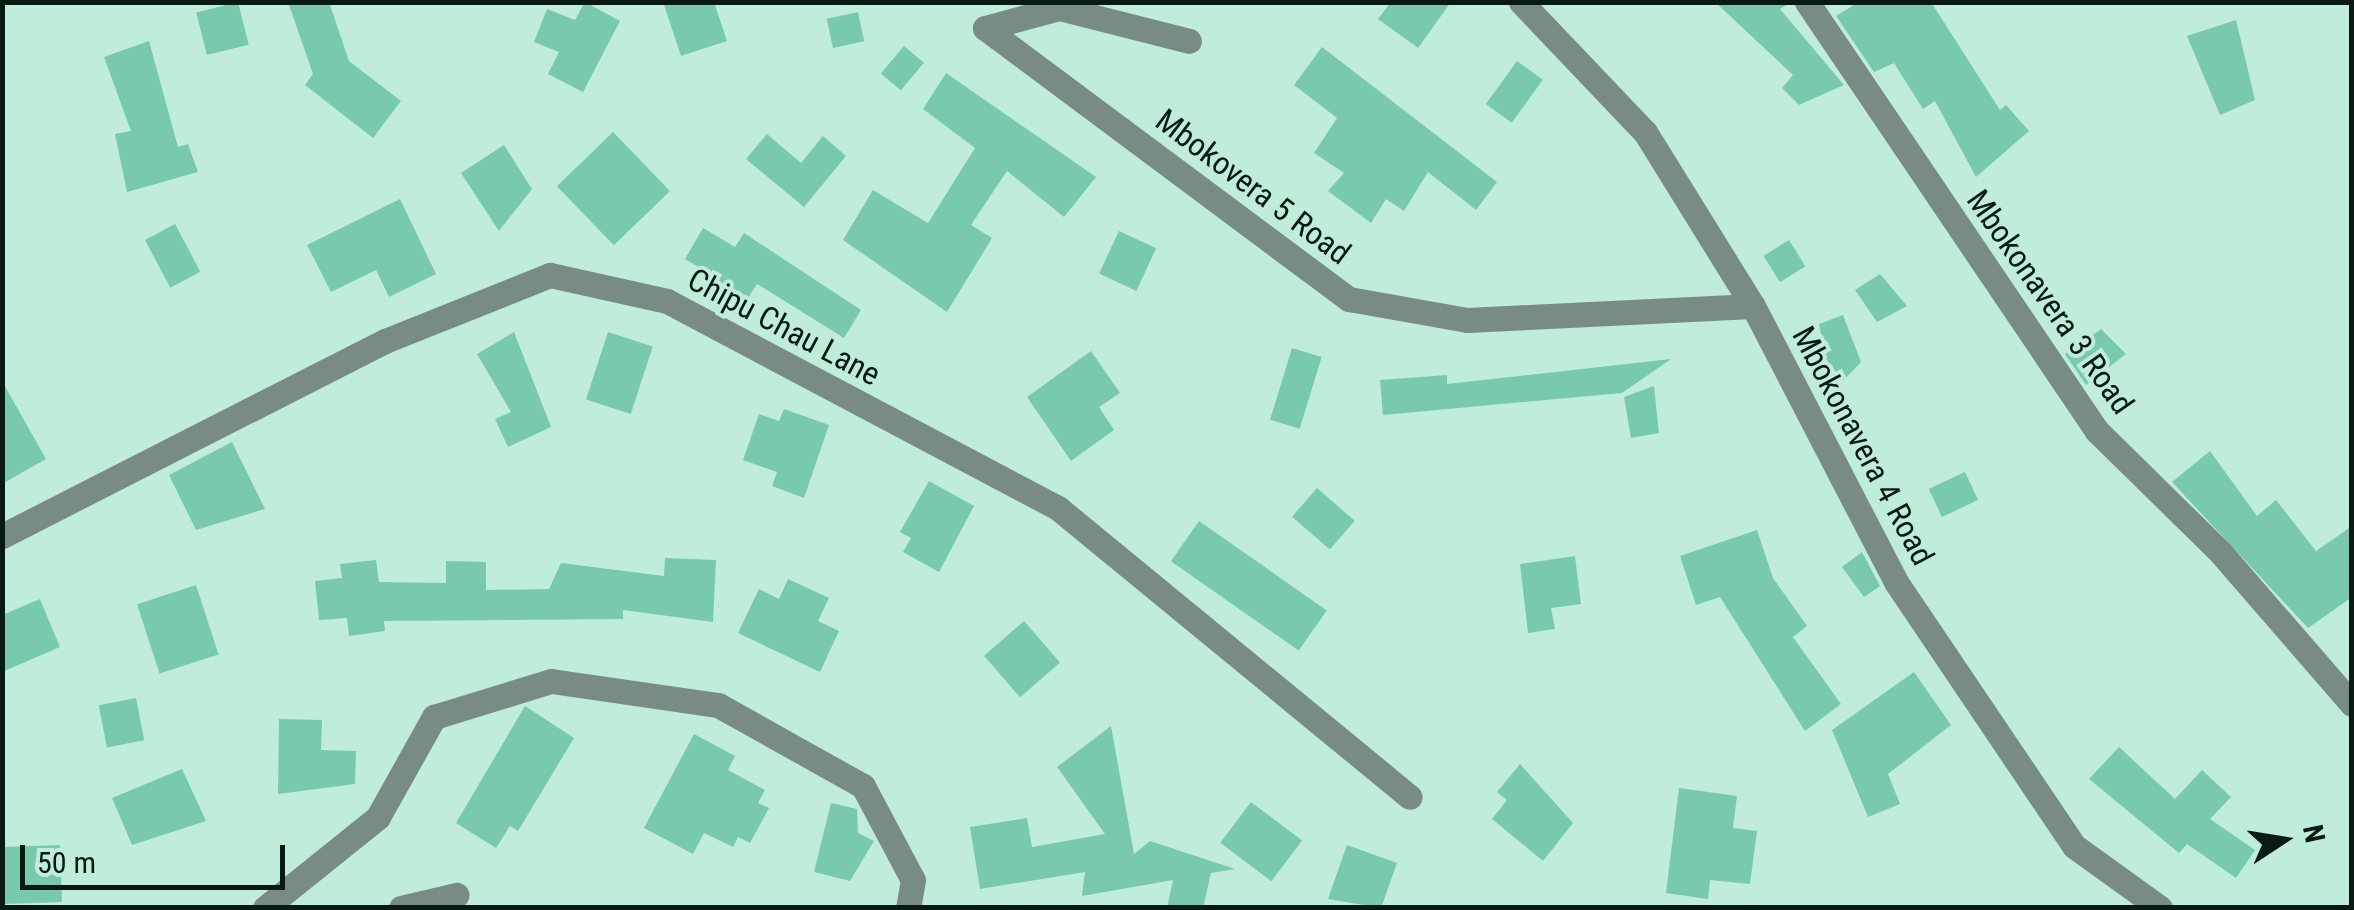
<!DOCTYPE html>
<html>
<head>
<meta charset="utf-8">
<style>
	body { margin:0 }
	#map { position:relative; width:2354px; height:910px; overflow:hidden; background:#bfedda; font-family:"Roboto Condensed",sans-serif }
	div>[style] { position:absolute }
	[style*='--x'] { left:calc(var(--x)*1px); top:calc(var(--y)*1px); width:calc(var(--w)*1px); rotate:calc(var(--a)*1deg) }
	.building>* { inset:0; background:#79caac; transform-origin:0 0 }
	.minor>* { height:25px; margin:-12.5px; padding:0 12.5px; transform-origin:12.5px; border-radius:12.5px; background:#798c84 }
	span { translate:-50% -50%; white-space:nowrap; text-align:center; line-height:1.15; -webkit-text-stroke:8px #bfedda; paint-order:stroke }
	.street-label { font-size:32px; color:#091a14 }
	.frame { position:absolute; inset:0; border:5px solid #091a14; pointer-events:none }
	.north { position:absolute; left:2234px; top:790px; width:100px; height:100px; -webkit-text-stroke:8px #bfedda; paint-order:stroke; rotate:78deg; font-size:28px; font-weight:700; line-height:40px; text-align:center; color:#091a14 }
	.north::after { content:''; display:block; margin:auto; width:35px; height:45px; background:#091a14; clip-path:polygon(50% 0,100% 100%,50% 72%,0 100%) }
	.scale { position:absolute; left:20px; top:845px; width:265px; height:45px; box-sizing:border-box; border:5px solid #091a14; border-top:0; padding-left:12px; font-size:30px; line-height:35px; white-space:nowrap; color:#091a14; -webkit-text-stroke:8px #bfedda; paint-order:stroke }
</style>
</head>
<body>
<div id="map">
	<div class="building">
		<i style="left:238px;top:2px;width:44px;height:43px;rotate:76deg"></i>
		<i style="clip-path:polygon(288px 2px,329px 2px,349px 61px,401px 101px,373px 138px,305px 85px,313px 74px)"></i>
		<i style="clip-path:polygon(585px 2px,620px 21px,583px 92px,548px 74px,559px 52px,534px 42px,547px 9px,575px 20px)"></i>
		<i style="clip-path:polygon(663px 2px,714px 2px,727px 41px,681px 56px)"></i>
		<i style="clip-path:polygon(1391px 2px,1451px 2px,1418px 48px,1378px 19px)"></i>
		<i style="clip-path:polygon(1715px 2px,1791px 2px,1780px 9px,1844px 85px,1799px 105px,1782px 88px,1793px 75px)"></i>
		<i style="clip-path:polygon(1859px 2px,1931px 2px,2000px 110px,2006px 105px,2029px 131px,1976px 177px,1935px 101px,1923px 109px,1894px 63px,1874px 72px,1836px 16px)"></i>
		<i style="left:858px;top:12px;width:30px;height:32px;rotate:78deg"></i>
		<i style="clip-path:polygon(2236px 20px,2255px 100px,2220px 115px,2187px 36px)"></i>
		<i style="clip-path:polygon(149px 41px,178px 147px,188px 144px,198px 172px,127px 192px,115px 134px,131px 131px,104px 57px)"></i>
		<i style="left:904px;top:46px;width:26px;height:36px;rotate:40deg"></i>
		<i style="clip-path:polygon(1322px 47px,1497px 182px,1476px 210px,1428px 172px,1404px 211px,1386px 199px,1371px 223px,1328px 191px,1344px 173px,1314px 153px,1337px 118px,1294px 85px)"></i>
		<i style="left:1517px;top:61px;width:32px;height:53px;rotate:36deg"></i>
		<i style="clip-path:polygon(946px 73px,1096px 177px,1064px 217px,1007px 171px,971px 225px,992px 238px,947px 312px,843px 240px,873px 190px,928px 223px,975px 148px,923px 109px)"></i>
		<i style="left:613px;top:132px;width:82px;height:78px;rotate:46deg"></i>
		<i style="clip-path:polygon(767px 134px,801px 163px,823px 136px,846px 156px,804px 207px,746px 159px)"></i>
		<i style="clip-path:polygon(504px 145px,532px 189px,499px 231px,461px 173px)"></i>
		<i style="clip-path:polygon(400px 199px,436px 274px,389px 297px,376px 270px,331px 292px,307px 245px)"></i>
		<i style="left:175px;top:224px;width:54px;height:34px;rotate:62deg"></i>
		<i style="clip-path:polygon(703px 228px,735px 247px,744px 233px,861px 310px,844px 338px,757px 284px,739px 312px,706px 290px,715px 277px,685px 259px)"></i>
		<i style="left:1119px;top:231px;width:41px;height:47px;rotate:25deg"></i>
		<i style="left:1789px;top:240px;width:31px;height:30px;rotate:58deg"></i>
		<i style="clip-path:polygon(1880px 274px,1907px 306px,1877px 322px,1855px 290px)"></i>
		<i style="clip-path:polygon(1843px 315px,1861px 362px,1843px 381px,1826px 359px,1819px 324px)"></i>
		<i style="clip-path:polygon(2101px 329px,2126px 354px,2086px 385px,2065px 354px)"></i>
		<i style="clip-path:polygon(514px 332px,551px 427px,508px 447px,495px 419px,511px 412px,477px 354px)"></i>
		<i style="left:608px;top:332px;width:47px;height:71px;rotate:18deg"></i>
		<i style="left:1292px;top:348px;width:31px;height:75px;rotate:17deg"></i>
		<i style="clip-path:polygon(1091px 351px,1120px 393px,1099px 407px,1114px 430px,1071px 461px,1027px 397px)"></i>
		<i style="clip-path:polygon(1671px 359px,1622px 393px,1383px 415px,1380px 380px,1447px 375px,1447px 384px)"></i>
		<i style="clip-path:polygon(2px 381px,46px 459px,2px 484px)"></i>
		<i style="clip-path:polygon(1654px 386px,1659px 433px,1631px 438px,1624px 397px)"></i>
		<i style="clip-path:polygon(784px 409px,829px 425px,804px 498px,772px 486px,777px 472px,743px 460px,759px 414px,779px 421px)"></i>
		<i style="clip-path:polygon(232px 442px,265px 509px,196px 530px,169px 475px)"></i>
		<i style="clip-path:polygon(2210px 451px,2257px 516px,2276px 500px,2316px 551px,2352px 526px,2352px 597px,2308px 628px,2172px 482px)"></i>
		<i style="left:1965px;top:472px;width:31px;height:40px;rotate:65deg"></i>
		<i style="clip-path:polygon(929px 481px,974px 506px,939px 572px,903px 552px,911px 538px,900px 532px)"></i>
		<i style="left:1317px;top:488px;width:50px;height:38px;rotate:41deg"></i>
		<i style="left:1199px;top:521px;width:156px;height:49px;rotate:35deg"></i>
		<i style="clip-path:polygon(1757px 530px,1773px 578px,1807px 626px,1793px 637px,1841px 704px,1805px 731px,1720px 597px,1696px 605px,1680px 556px)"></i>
		<i style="clip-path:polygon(1862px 552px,1880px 586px,1864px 597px,1842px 567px)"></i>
		<i style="clip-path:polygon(1575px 556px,1581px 604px,1551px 608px,1555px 629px,1528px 633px,1520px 564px)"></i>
		<i style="clip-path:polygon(665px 558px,716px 560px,713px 622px,623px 610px,623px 619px,384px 621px,385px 631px,349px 636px,347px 618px,319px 620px,315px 581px,342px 578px,340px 564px,376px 560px,379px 582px,446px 583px,446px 561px,486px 562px,486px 590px,549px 589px,561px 563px,664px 576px)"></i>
		<i style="clip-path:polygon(788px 579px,829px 598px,818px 621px,839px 631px,820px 672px,738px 633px,759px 589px,779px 599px)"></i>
		<i style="left:196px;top:585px;width:73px;height:62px;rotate:72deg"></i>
		<i style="clip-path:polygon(40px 599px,60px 647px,2px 672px,2px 615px)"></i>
		<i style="left:1024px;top:621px;width:55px;height:53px;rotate:49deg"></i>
		<i style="clip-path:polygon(1914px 672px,1951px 725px,1888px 774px,1900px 804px,1868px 817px,1832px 730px)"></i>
		<i style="left:136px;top:698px;width:43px;height:38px;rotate:79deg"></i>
		<i style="clip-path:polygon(525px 706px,574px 738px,518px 831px,510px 826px,496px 848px,456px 823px)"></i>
		<i style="clip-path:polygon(279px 719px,322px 720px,321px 750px,356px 751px,355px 784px,278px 794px)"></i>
		<i style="clip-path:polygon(1111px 726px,1134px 854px,1150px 841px,1235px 869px,1211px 873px,1203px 908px,1167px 908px,1173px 880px,1082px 896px,1085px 872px,980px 889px,970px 827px,1027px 818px,1032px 847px,1105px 834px,1057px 767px)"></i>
		<i style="clip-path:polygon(694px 734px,735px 756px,728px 770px,765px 790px,758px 803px,769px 808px,750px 843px,738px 837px,733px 847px,704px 833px,693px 854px,644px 828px)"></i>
		<i style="clip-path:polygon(2119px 747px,2175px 799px,2202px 770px,2231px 797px,2210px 819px,2255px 850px,2236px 878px,2187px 844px,2179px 853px,2089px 779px)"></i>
		<i style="clip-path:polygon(1520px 764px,1573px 823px,1543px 861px,1492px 819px,1507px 800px,1497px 792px)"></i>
		<i style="clip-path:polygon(182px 769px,206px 821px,132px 845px,112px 798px)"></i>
		<i style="clip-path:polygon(1679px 788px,1737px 796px,1733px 828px,1757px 831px,1750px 884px,1710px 880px,1708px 899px,1666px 893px)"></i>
		<i style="left:1251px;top:802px;width:64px;height:51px;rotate:37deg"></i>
		<i style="clip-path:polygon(831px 803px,857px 809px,858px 833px,874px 841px,850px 881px,814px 872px)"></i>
		<i style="left:60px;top:845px;width:57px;height:58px;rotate:88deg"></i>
		<i style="clip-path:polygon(1347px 845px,1397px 863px,1381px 908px,1328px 899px)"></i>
	</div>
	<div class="minor">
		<i style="--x:1521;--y:2;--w:180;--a:46.4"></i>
		<i style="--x:1645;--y:132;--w:205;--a:58.2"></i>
		<i style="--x:1753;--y:306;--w:311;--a:62.6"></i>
		<i style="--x:1896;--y:582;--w:318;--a:56"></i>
		<i style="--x:2074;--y:846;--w:106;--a:35.8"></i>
		<i style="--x:1807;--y:2;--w:518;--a:55.94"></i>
		<i style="--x:2097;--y:431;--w:174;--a:44.5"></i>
		<i style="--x:2221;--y:553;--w:200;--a:49.1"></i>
		<i style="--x:985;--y:28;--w:454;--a:36.7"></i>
		<i style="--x:1349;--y:299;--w:120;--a:10.1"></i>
		<i style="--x:1467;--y:320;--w:286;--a:-2.8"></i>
		<i style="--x:985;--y:28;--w:77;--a:-15.1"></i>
		<i style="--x:1059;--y:8;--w:134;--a:14.2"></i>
		<i style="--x:2;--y:536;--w:430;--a:-27"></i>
		<i style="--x:385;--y:341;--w:178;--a:-21.8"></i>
		<i style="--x:550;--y:275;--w:120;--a:12.5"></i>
		<i style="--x:667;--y:301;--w:442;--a:27.9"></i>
		<i style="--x:1058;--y:508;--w:455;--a:39.4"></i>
		<i style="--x:265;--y:908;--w:145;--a:-38.8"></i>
		<i style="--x:378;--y:817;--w:115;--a:-60.8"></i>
		<i style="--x:434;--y:717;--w:122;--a:-17.1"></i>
		<i style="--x:551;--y:681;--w:169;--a:8.2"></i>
		<i style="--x:718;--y:705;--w:166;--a:29.2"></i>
		<i style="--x:863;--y:786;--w:106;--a:62"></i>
		<i style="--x:913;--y:880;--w:28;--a:100"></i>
		<i style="--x:401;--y:908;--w:57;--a:-13.3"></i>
	</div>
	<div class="street-label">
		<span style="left:1253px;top:187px;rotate:37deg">Mbokovera 5 Road</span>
		<span style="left:2050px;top:302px;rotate:55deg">Mbokonavera 3 Road</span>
		<span style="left:784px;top:327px;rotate:28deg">Chipu Chau Lane</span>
		<span style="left:1863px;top:446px;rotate:62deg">Mbokonavera 4 Road</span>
	</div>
	<div class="frame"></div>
	<div class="north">N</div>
	<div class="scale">50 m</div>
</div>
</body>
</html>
